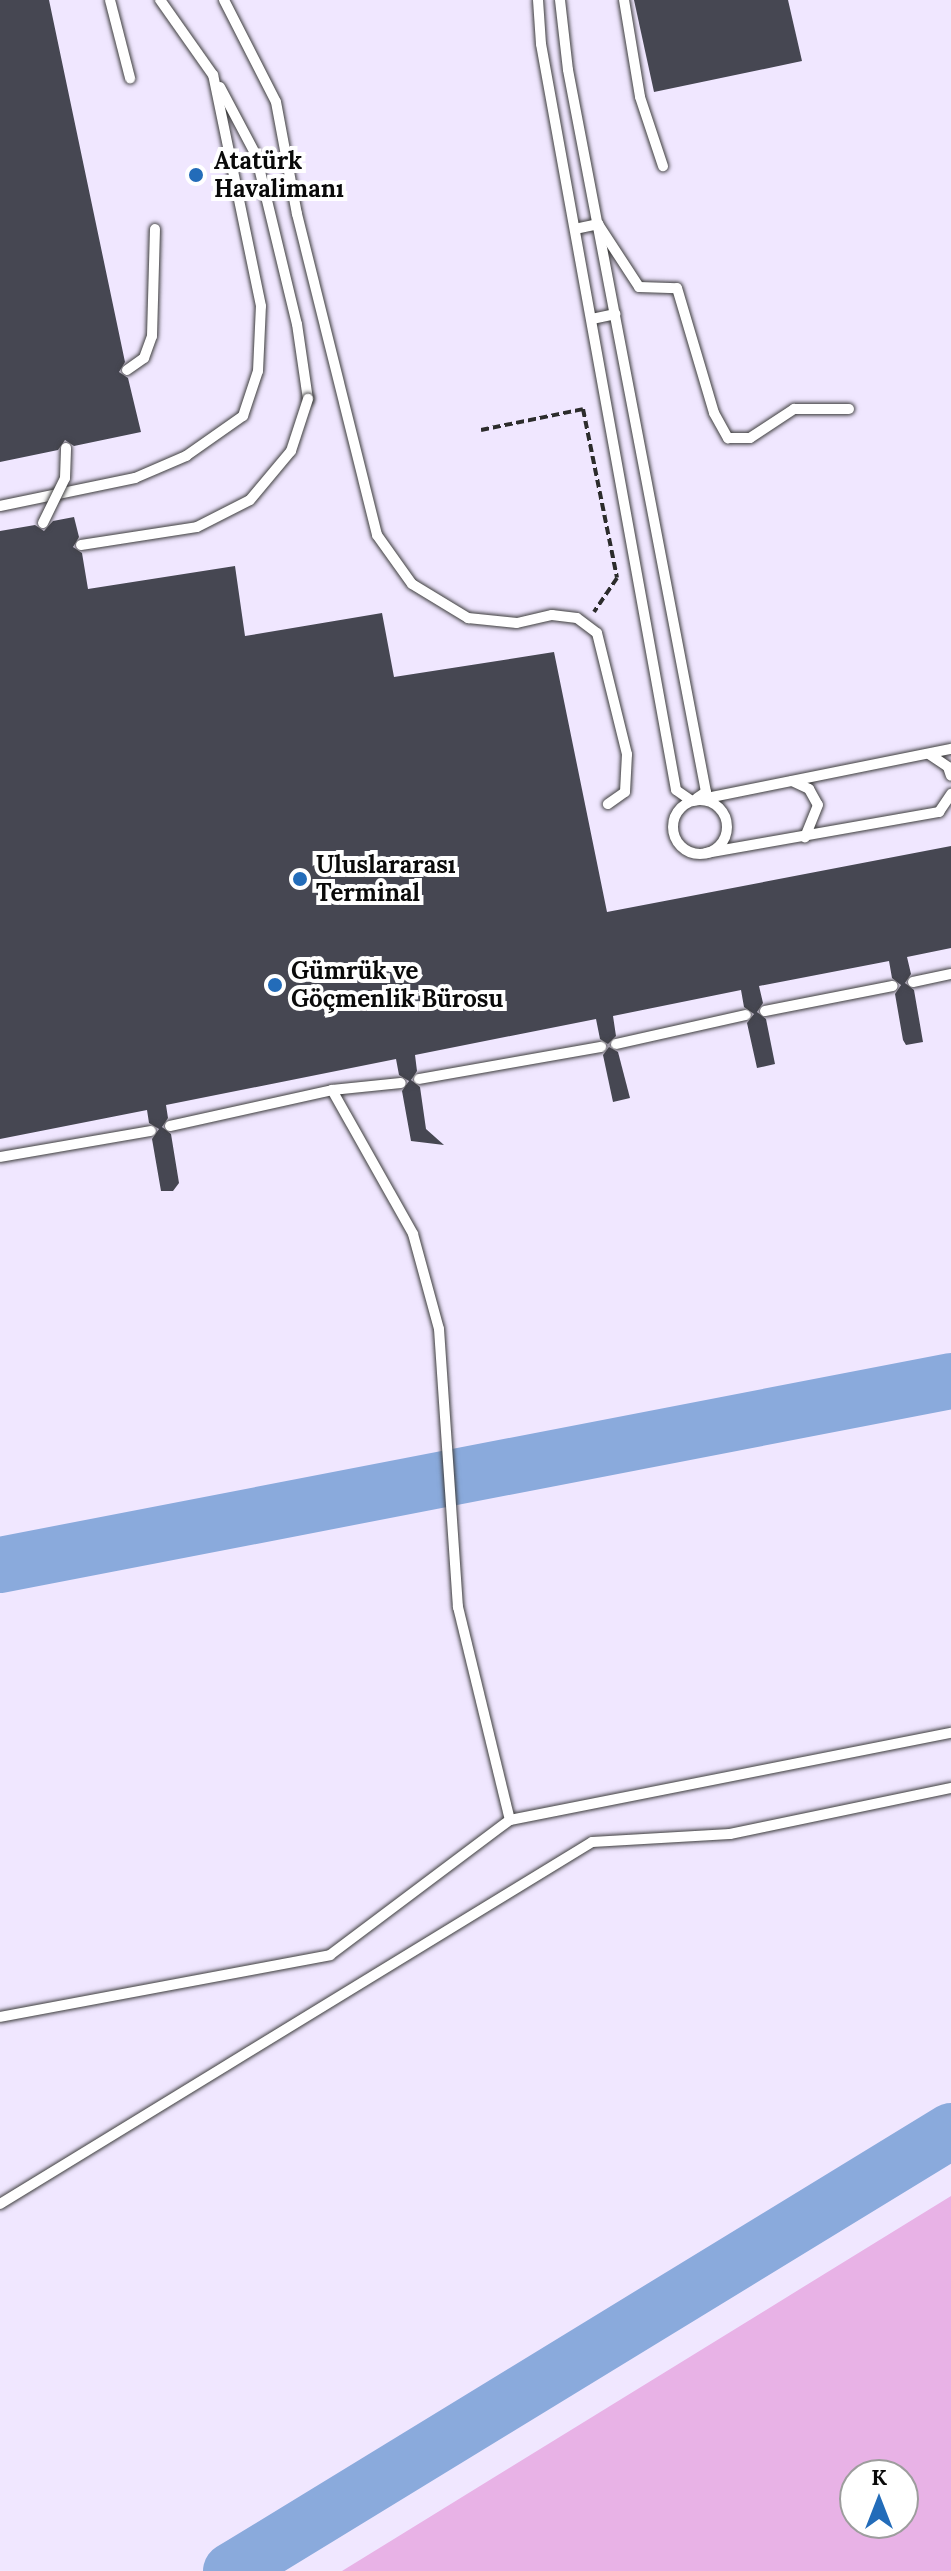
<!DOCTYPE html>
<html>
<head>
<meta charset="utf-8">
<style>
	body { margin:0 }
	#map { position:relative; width:951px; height:2571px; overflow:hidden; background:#f0e7ff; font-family:Lora,serif }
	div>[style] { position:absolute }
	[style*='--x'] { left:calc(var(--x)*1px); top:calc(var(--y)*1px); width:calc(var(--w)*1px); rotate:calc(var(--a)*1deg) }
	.green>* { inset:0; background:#e8b2e6 }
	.taxiway>* { height:56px; margin:-28px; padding:0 28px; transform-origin:28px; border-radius:28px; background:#8aaadc }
	.building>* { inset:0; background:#464752 }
	.path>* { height:4px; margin-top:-2px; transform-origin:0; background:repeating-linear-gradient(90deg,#2c2c2c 0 8px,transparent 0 12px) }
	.roads { filter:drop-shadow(0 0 2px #3d3d3d) drop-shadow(0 0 2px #3d3d3d) }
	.lane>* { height:10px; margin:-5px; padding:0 5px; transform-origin:5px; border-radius:5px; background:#fff }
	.lane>.ring { margin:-5px; padding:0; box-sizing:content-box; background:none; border:10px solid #fff; border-radius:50% }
	.bridges { filter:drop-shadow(0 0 2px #3d3d3d) drop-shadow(0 0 2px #3d3d3d) }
	.lane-bridge>* { height:10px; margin:-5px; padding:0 5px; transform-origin:5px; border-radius:5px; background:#fff }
	.dots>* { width:22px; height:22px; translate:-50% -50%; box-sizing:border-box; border:4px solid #fff; border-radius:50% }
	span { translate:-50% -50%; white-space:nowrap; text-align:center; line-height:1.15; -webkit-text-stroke:8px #fff; paint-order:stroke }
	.poi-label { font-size:24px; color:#0a0a0a; font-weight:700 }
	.left { translate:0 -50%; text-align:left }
	.north { position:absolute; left:839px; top:2459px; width:80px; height:80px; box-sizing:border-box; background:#fff; border:2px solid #9d9d9d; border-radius:50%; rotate:0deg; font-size:22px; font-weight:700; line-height:32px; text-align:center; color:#0a0a0a }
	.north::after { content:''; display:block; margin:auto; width:28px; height:36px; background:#236cb9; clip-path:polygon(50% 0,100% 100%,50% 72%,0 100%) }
</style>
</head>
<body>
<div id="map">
	<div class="green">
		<i style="clip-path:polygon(evenodd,951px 2196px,951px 2571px,342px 2571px,951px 2196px,855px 2475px,903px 2475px,903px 2523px,855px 2523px,855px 2475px)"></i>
	</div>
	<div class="taxiway">
		<i style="--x:0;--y:1565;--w:969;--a:-10.95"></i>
		<i style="--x:231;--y:2571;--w:844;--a:-31.43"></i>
	</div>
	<div class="building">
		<i style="clip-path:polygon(0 0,49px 0,125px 362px,119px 372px,128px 378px,141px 432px,74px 446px,65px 440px,58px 450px,0 462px)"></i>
		<i style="clip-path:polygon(634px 0,788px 0,802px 61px,654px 92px)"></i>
		<i style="clip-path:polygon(74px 517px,79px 537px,73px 547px,82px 553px,88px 589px,235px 566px,245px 636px,382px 613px,394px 677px,554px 652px,607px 912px,951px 846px,951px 948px,907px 957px,911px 974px,905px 983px,914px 990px,923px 1042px,906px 1045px,903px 1040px,895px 994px,901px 985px,892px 978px,889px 961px,759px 986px,763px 1003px,757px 1012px,766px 1019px,775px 1064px,757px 1068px,747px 1023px,754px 1014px,744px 1007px,741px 990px,613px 1016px,616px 1036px,608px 1044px,600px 1039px,596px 1019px,415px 1055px,417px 1071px,411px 1080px,420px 1087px,426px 1129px,444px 1145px,411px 1141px,402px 1091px,409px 1081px,399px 1075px,396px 1059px,166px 1105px,168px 1118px,162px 1127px,171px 1134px,179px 1183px,173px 1191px,161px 1191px,152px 1139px,159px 1129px,149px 1123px,147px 1110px,0 1139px,0 531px,35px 525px,44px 531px,53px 521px)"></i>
		<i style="clip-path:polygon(609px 1047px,618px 1052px,630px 1098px,613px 1102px,603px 1055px)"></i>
	</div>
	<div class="path">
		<i style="--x:481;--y:430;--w:104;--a:-11.6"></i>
		<i style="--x:583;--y:409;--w:172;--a:78.6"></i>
		<i style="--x:617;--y:578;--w:41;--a:124.1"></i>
	</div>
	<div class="roads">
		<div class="lane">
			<i style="--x:110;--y:0;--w:81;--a:75.6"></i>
			<i style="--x:224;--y:0;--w:114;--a:63"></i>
			<i style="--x:276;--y:102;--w:114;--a:79.4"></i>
			<i style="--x:297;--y:214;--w:331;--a:76"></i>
			<i style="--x:377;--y:535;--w:60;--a:54.5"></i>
			<i style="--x:412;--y:584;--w:66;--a:31.3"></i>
			<i style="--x:468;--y:618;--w:49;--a:5.8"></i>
			<i style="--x:517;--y:623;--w:36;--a:-13"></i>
			<i style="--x:552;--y:615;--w:25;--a:7"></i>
			<i style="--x:577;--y:618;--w:25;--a:37"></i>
			<i style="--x:597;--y:633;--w:125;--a:76.1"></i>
			<i style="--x:627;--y:754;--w:38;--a:93"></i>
			<i style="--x:625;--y:792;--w:21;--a:145"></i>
			<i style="--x:538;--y:0;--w:44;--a:86.1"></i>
			<i style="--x:541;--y:44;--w:758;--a:79.74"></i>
			<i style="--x:676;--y:790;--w:19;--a:35"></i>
			<i style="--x:692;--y:801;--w:264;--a:-11.4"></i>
			<i style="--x:560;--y:0;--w:70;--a:83.5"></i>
			<i style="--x:568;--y:70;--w:735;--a:79.18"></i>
			<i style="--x:706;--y:792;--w:11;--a:146"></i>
			<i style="--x:624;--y:0;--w:98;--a:80.6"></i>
			<i style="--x:640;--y:97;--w:73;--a:71.6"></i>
			<i style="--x:220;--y:87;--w:77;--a:62.1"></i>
			<i style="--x:256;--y:155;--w:174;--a:76.4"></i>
			<i style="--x:297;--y:324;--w:76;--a:81.7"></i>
			<i style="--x:575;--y:229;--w:24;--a:-12"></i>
			<i style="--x:598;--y:224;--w:75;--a:56.9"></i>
			<i style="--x:639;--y:287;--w:38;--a:2"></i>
			<i style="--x:677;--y:288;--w:130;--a:73.5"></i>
			<i style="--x:714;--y:413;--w:29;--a:61"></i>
			<i style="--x:728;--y:438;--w:22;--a:0"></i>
			<i style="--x:750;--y:438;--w:53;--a:-33.4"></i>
			<i style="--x:794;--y:409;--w:55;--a:0"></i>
			<i style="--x:592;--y:319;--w:24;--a:-12"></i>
			<i style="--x:127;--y:370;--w:21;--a:-35"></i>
			<i style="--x:144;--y:358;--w:23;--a:-70"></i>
			<i style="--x:152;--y:336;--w:107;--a:-88.4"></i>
			<i style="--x:0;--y:506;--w:138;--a:-11.7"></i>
			<i style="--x:135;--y:478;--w:56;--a:-23.3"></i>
			<i style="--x:186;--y:456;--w:70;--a:-35.1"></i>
			<i style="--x:243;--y:416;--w:47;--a:-71.6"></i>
			<i style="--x:258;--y:371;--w:65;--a:-87.4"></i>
			<i style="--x:261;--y:306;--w:236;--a:-101.7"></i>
			<i style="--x:213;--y:75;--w:92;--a:-125.2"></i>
			<i style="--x:929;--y:754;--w:23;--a:34"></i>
			<i style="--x:948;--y:767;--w:9;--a:72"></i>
			<i style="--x:792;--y:781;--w:19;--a:25"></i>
			<i style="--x:809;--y:789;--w:18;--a:61"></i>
			<i style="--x:818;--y:805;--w:35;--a:112"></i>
			<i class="ring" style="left:673px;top:800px;width:44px;height:44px"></i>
			<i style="--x:706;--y:853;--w:237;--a:-10"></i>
			<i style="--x:939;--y:812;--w:22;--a:-56"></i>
			<i style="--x:913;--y:982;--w:39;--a:-12"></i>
			<i style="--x:765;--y:1011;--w:130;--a:-11.1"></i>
			<i style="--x:616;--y:1044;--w:133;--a:-12.6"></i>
			<i style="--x:419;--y:1079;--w:185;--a:-10"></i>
			<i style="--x:332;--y:1090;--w:165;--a:60.6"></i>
			<i style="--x:413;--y:1234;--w:98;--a:74.7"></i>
			<i style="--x:439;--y:1329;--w:279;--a:86.1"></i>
			<i style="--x:458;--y:1607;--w:219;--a:76.3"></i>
			<i style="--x:170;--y:1126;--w:166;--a:-12.5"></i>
			<i style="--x:332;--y:1090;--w:69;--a:-5.8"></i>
			<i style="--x:0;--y:1157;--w:153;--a:-9.8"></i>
			<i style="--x:0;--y:2017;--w:336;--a:-10.6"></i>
			<i style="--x:330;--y:1955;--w:225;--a:-36.9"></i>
			<i style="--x:510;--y:1820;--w:449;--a:-11.2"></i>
			<i style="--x:0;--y:2204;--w:694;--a:-31.45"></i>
			<i style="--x:592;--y:1842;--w:138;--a:-3.3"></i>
			<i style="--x:730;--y:1834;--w:226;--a:-11.8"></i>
		</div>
	</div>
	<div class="bridges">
		<div class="lane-bridge">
			<i style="--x:43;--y:523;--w:50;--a:-63.9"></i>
			<i style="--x:65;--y:478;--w:30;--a:-88"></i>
			<i style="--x:81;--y:545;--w:117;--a:-8.8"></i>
			<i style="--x:197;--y:527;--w:59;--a:-27"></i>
			<i style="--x:250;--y:500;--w:64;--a:-50.1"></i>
			<i style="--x:291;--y:451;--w:55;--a:-71.9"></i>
		</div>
	</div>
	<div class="dots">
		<i style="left:196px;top:175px;background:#236cb9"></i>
		<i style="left:300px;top:879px;background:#236cb9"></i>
		<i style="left:275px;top:985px;background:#236cb9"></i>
	</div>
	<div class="poi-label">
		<span class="left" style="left:214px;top:175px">Atatürk<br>Havalimanı</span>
		<span class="left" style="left:316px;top:879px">Uluslararası<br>Terminal</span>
		<span class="left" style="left:291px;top:985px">Gümrük ve<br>Göçmenlik Bürosu</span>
	</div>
	<div class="north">K</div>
</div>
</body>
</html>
